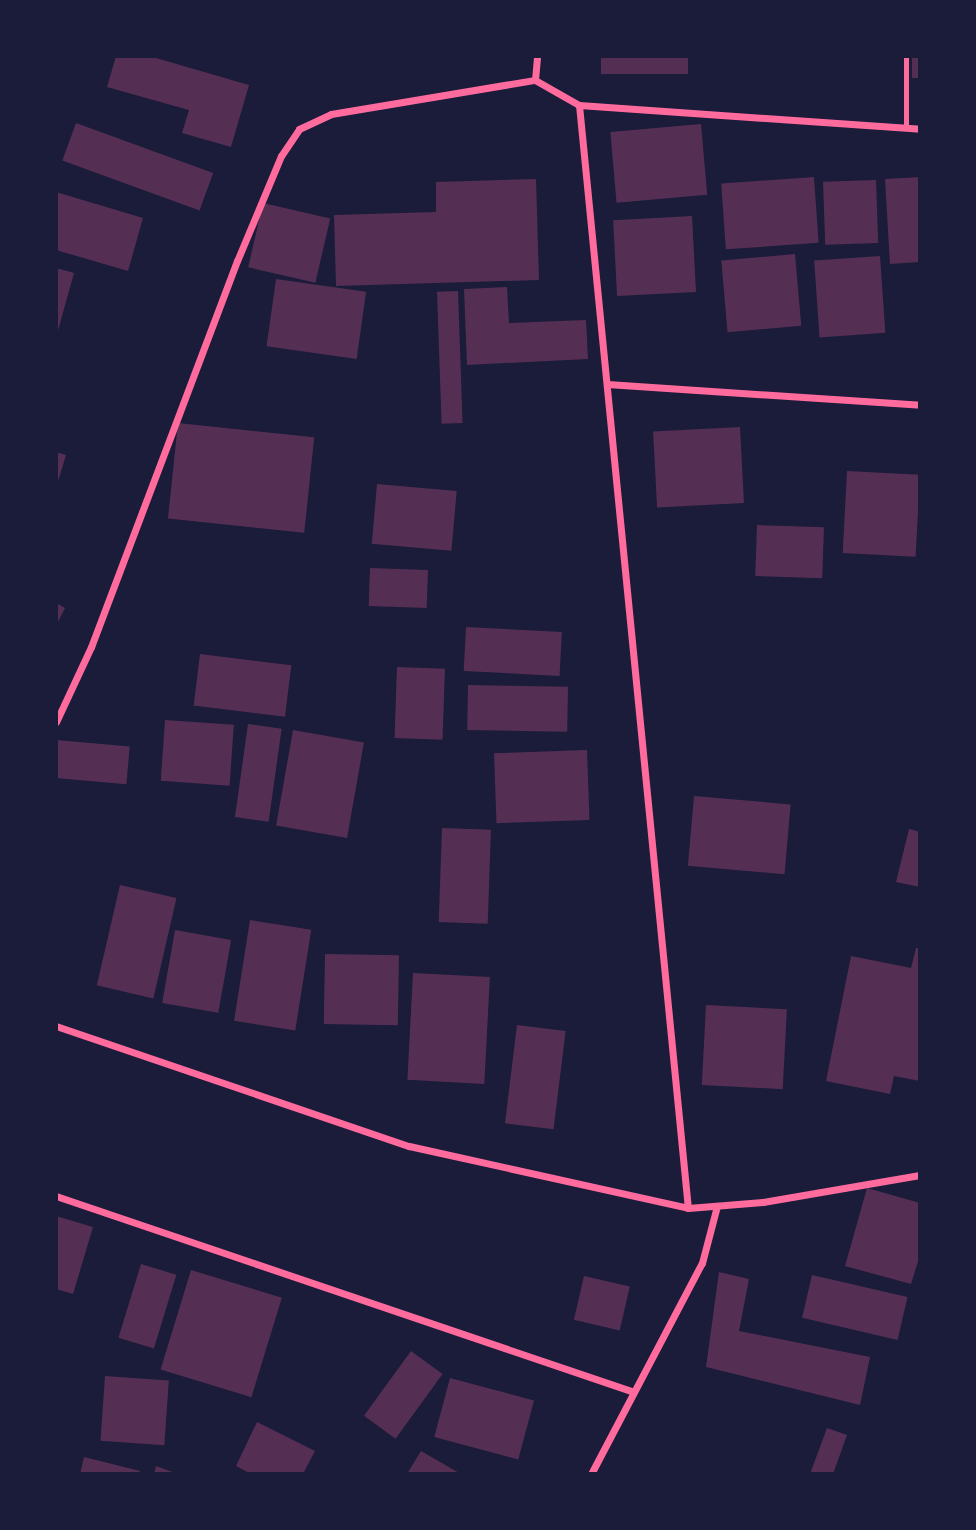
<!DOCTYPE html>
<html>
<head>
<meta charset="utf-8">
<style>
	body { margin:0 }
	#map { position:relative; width:976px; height:1530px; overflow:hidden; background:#1b1b3a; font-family:Ubuntu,sans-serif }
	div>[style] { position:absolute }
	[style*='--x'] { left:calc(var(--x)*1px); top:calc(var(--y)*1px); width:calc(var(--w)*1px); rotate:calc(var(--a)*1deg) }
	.building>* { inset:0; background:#542f53; transform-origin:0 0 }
	.service>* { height:5px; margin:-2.5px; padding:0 2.5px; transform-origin:2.5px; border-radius:2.5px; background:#ff6b9d }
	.minor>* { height:7px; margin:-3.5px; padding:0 3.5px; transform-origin:3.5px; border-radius:3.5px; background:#ff6b9d }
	span { translate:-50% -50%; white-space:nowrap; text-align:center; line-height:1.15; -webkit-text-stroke:7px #1b1b3a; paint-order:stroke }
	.frame { position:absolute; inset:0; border:58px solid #1b1b3a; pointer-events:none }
</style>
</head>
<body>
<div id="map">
	<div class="building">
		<i style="clip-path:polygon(116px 56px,149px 56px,249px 85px,231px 147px,182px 133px,189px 110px,107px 87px)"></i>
		<i style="left:601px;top:56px;width:87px;height:18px"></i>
		<i style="left:912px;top:56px;width:8px;height:22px"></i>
		<i style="left:76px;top:123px;width:146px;height:40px;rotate:20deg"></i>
		<i style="left:701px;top:124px;width:71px;height:91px;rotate:85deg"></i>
		<i style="left:814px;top:177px;width:66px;height:93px;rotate:86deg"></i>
		<i style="clip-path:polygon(920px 177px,920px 262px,890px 264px,885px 179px)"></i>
		<i style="clip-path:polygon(536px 179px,539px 280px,336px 286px,334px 215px,436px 212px,436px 182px)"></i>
		<i style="left:876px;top:180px;width:63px;height:53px;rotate:88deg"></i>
		<i style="clip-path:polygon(56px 192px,143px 218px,128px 271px,56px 250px)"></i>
		<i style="left:263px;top:203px;width:69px;height:66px;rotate:13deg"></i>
		<i style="left:692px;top:216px;width:76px;height:79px;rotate:87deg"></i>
		<i style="left:795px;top:254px;width:72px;height:74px;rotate:85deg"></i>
		<i style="left:880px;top:256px;width:77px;height:66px;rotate:86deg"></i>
		<i style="clip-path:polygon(56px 268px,74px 273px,57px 334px,56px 334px)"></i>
		<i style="left:276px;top:279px;width:91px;height:68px;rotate:8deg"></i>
		<i style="clip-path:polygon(507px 287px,509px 323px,586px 320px,588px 359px,467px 365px,464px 289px)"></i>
		<i style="left:458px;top:291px;width:132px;height:21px;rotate:88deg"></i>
		<i style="left:178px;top:423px;width:137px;height:96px;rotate:6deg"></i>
		<i style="left:740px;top:427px;width:76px;height:87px;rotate:87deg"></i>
		<i style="clip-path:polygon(56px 452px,66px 455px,57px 485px,56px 485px)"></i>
		<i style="left:847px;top:471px;width:73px;height:82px;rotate:3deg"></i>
		<i style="left:377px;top:484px;width:80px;height:60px;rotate:5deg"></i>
		<i style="left:757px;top:525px;width:67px;height:51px;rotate:2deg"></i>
		<i style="left:370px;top:568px;width:58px;height:38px;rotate:2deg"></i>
		<i style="clip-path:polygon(56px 603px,65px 608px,56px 626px)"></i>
		<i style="left:466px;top:627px;width:96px;height:44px;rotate:3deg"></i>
		<i style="left:200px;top:654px;width:92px;height:52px;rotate:7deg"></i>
		<i style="left:397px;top:667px;width:48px;height:71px;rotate:2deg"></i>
		<i style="left:468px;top:685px;width:100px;height:45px;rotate:1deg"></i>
		<i style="left:165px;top:720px;width:69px;height:61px;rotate:4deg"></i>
		<i style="left:248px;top:724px;width:34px;height:94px;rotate:8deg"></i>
		<i style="left:293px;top:730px;width:72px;height:97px;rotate:10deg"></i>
		<i style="left:56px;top:740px;width:74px;height:38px;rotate:5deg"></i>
		<i style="left:587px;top:750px;width:70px;height:93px;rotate:88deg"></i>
		<i style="left:694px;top:796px;width:97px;height:70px;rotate:5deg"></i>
		<i style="left:442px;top:828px;width:49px;height:94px;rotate:2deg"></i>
		<i style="clip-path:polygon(909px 829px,920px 832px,920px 887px,896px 882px)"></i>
		<i style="left:120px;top:885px;width:58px;height:103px;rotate:13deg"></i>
		<i style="left:250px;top:920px;width:62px;height:102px;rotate:9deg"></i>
		<i style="left:175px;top:930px;width:57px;height:74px;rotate:10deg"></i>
		<i style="clip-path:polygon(916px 948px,920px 948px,920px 1081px,894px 1076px,890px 1094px,826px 1081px,851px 956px,911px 968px)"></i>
		<i style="left:325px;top:954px;width:74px;height:70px;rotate:1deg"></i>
		<i style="left:413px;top:973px;width:77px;height:107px;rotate:3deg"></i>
		<i style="left:706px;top:1005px;width:81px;height:80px;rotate:3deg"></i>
		<i style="left:517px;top:1025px;width:49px;height:99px;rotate:7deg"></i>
		<i style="clip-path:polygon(867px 1188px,920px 1203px,920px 1255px,911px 1284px,845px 1266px)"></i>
		<i style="clip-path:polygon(56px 1216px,93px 1227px,73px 1294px,56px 1289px)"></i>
		<i style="left:141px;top:1264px;width:37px;height:77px;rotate:17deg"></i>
		<i style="left:191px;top:1270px;width:95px;height:104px;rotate:17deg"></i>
		<i style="clip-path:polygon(719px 1272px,749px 1279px,739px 1331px,870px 1357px,860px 1405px,706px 1367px)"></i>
		<i style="left:812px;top:1275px;width:98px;height:44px;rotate:13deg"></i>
		<i style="left:584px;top:1276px;width:47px;height:45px;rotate:13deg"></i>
		<i style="left:411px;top:1351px;width:39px;height:80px;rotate:36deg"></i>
		<i style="left:105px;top:1376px;width:64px;height:65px;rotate:4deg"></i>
		<i style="left:450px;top:1378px;width:87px;height:61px;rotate:15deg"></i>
		<i style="clip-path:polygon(257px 1422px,315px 1451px,303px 1474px,251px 1474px,236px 1466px)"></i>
		<i style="clip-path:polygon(827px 1428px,847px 1435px,833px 1474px,810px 1474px)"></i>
		<i style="clip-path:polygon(421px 1451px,461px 1474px,407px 1474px)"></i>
		<i style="clip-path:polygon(84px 1457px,140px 1471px,139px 1474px,80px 1474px)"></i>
		<i style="clip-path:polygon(156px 1466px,178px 1474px,154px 1474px)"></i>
	</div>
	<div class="service">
		<i style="--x:906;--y:56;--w:72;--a:90"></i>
	</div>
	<div class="minor">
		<i style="--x:535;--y:80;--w:24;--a:-85"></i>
		<i style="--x:579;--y:105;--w:1108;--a:84.36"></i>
		<i style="--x:607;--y:384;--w:314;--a:3.8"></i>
		<i style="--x:56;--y:722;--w:83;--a:-65"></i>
		<i style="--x:91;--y:647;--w:413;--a:-69.3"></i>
		<i style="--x:237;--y:261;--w:114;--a:-67.3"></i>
		<i style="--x:281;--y:156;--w:32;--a:-56"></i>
		<i style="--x:299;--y:129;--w:35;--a:-25"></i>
		<i style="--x:331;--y:114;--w:207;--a:-9.5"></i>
		<i style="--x:535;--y:80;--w:51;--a:29.6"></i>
		<i style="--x:579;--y:105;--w:342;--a:4"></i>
		<i style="--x:56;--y:1026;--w:373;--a:18.8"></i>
		<i style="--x:409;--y:1146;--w:286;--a:12.5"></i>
		<i style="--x:688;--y:1208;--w:75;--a:-4.6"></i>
		<i style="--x:763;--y:1202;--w:159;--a:-9.8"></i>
		<i style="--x:56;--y:1196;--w:610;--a:18.73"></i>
		<i style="--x:591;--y:1474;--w:238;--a:-62.3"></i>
		<i style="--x:702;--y:1263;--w:59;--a:-75.3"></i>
	</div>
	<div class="frame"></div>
</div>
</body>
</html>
